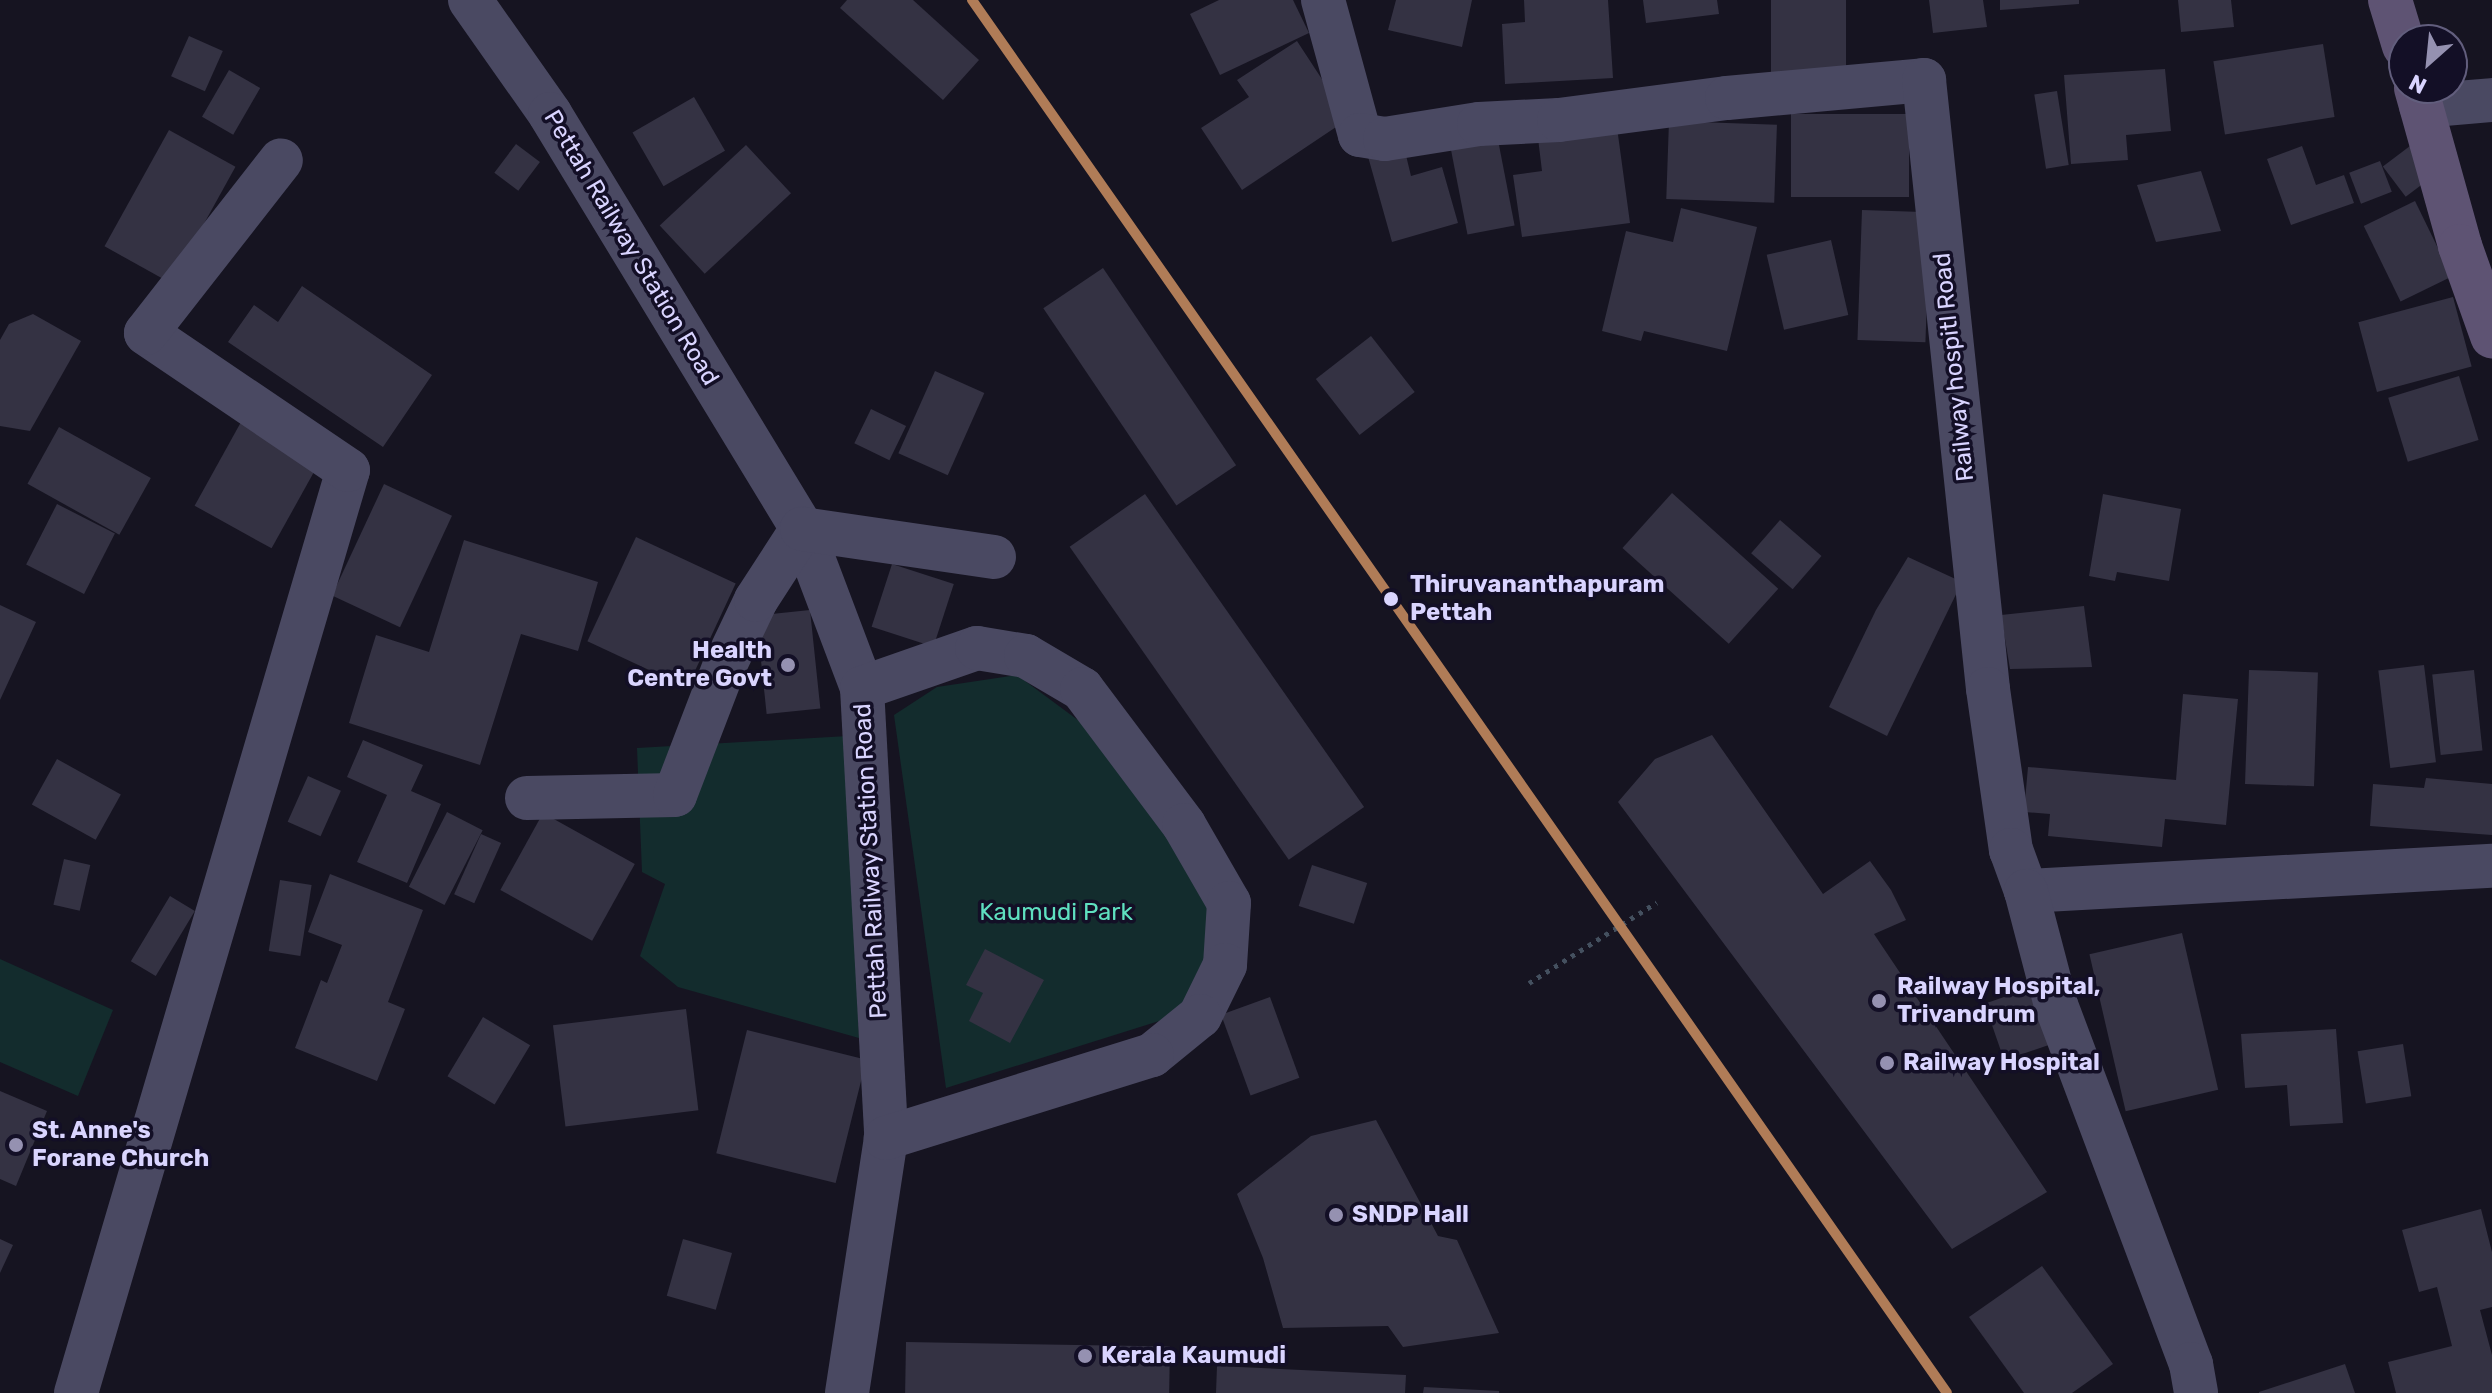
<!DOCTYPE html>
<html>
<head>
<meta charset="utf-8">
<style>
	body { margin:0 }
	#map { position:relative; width:2492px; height:1393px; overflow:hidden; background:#161421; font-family:Rubik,sans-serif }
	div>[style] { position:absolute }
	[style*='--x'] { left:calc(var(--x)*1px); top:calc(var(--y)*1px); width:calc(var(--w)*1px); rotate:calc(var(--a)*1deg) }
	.green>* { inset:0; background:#132c2d }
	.building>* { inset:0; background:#343243; transform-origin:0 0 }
	.path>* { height:5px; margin-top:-2.5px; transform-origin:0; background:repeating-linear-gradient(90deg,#44505f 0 4px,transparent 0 10px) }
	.minor>* { height:44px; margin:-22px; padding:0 22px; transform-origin:22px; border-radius:22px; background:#4a4962 }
	.major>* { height:44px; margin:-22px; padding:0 22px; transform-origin:22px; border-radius:22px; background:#5e5373 }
	.rail-1>* { height:10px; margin:-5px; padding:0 5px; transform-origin:5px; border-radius:5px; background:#b07c57 }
	.dots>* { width:22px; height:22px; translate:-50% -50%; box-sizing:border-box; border:4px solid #130f26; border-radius:50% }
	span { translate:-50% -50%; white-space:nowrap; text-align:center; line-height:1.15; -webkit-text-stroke:7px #130f26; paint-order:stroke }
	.street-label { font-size:24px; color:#d9d4ff }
	.stop-label { font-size:24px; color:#d9d4ff; font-weight:700 }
	.left { translate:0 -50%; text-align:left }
	.poi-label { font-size:24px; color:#d9d4ff; font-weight:700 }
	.right { translate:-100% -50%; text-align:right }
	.park-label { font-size:24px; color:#5fe0c0 }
	.north { position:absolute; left:2388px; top:24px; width:80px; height:80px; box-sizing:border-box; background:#130f26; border:2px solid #625e7d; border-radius:50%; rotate:207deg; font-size:22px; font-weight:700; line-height:32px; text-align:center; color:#d9d4ff }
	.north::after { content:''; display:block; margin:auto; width:28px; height:36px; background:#9591b1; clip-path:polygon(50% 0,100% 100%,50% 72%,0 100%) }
</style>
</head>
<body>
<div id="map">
	<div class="green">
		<i style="clip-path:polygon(1017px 675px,1094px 732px,1217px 910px,1209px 980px,1175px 1016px,946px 1088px,894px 715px,937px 687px)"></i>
		<i style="clip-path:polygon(848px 736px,859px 1038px,678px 987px,640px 956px,665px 884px,642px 872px,637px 748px)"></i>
		<i style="clip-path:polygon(0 959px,113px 1010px,78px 1096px,0 1062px)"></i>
	</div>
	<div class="building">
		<i style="clip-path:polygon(847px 0,913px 0,979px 60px,943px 100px,840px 8px)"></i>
		<i style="clip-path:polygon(1219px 0,1293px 0,1309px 33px,1220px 75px,1190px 14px)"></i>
		<i style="clip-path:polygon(1396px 0,1472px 0,1462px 47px,1388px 30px)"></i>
		<i style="clip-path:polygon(1524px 0,1608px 0,1613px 78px,1505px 84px,1502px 24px,1525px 22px)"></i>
		<i style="clip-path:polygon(1643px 0,1717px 0,1719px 14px,1646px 23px)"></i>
		<i style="left:1771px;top:0;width:75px;height:74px"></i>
		<i style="clip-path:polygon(1929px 0,1983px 0,1987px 27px,1933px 33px)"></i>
		<i style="clip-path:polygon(2000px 0,2079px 0,2079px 4px,2000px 10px)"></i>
		<i style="clip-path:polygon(2178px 0,2231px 0,2234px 27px,2181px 32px)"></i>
		<i style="left:189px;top:36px;width:37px;height:44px;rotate:24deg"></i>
		<i style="clip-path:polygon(1297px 41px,1348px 119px,1242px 190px,1201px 128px,1249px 97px,1237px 80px)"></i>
		<i style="left:2323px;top:44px;width:74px;height:111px;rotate:81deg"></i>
		<i style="clip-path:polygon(2165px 69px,2171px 131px,2126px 135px,2128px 160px,2071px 164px,2064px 75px)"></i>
		<i style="left:229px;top:70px;width:36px;height:54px;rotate:30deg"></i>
		<i style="left:2057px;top:91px;width:75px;height:23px;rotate:81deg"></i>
		<i style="left:694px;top:97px;width:62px;height:71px;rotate:60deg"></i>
		<i style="left:1791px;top:114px;width:118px;height:83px"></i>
		<i style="clip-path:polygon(1616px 120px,1630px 223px,1522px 237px,1513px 175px,1542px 171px,1537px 130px)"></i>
		<i style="left:1669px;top:121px;width:108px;height:78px;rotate:2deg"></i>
		<i style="left:169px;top:130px;width:76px;height:133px;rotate:29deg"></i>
		<i style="left:1498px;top:140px;width:87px;height:48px;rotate:79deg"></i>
		<i style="clip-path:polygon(1403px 143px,1411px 176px,1442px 167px,1458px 223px,1392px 242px,1367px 153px)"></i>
		<i style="left:516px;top:144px;width:30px;height:36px;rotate:37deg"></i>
		<i style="left:746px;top:145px;width:66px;height:118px;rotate:47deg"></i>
		<i style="clip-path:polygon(2302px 146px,2316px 185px,2344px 175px,2354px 203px,2291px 225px,2267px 159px)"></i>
		<i style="left:2410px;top:146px;width:38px;height:34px;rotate:53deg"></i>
		<i style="left:2380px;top:161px;width:33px;height:33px;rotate:69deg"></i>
		<i style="clip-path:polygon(2201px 171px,2221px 231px,2156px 242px,2137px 185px)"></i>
		<i style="left:2415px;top:201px;width:84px;height:57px;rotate:64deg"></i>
		<i style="clip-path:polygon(1681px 208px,1757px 227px,1727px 351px,1644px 331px,1641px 341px,1602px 331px,1626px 231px,1673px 242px)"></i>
		<i style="left:1862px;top:210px;width:68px;height:130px;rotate:2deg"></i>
		<i style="left:1831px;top:240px;width:77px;height:66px;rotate:77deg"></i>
		<i style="left:1103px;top:268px;width:238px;height:72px;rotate:56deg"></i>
		<i style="clip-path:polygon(302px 286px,432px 375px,383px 447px,228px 342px,254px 305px,278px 322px)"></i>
		<i style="left:2453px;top:297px;width:72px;height:98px;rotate:75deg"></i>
		<i style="clip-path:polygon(33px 314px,81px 341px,30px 431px,0 426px,0 340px,9px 324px)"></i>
		<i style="left:1371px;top:336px;width:71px;height:70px;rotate:52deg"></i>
		<i style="left:935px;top:371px;width:54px;height:90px;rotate:24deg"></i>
		<i style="left:2459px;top:376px;width:67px;height:74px;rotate:73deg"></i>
		<i style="left:871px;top:409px;width:39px;height:38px;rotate:26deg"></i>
		<i style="left:246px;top:413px;width:88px;height:106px;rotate:29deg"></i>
		<i style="left:59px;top:427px;width:105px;height:65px;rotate:29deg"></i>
		<i style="left:384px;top:484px;width:75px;height:123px;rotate:25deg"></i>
		<i style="left:1672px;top:493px;width:143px;height:74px;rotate:42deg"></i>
		<i style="left:1145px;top:494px;width:382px;height:92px;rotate:55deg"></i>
		<i style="clip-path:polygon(2103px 494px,2181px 509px,2169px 581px,2117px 572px,2115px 581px,2089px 576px)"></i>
		<i style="left:57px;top:504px;width:65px;height:68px;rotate:27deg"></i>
		<i style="left:1780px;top:520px;width:55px;height:44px;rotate:41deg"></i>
		<i style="left:636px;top:537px;width:110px;height:115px;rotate:25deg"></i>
		<i style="clip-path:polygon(464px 540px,598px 582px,578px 651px,521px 634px,480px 765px,349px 723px,376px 635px,429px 652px)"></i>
		<i style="clip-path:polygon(1908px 557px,1962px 582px,1887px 736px,1829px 707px,1876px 610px)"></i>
		<i style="left:892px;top:564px;width:65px;height:66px;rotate:18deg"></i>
		<i style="clip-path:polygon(0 605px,36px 622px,0 700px)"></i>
		<i style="clip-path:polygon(2084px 606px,2092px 667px,2010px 669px,2001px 615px)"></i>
		<i style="left:810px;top:610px;width:99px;height:54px;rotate:84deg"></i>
		<i style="left:2424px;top:665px;width:98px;height:46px;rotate:83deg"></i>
		<i style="left:2249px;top:670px;width:69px;height:114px;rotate:2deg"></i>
		<i style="left:2474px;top:670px;width:81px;height:42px;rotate:84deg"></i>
		<i style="clip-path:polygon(2183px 694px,2238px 699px,2226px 825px,2165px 819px,2162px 847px,2048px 836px,2050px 814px,2024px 812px,2028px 767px,2176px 780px)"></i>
		<i style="clip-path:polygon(1712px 735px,1823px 894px,1870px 861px,1891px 890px,1906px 920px,1874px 934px,2047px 1192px,1952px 1249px,1618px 802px,1655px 759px)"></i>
		<i style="clip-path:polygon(363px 740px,423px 765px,411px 791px,441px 804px,407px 883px,357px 862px,387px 795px,347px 777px)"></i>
		<i style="left:57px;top:759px;width:73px;height:52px;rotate:29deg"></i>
		<i style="left:308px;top:776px;width:36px;height:50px;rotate:24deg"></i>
		<i style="clip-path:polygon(2426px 778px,2492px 784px,2492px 835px,2370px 826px,2373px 784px,2424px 788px)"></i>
		<i style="left:447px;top:812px;width:40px;height:84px;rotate:27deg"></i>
		<i style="left:543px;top:813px;width:105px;height:88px;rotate:29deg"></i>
		<i style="left:481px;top:834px;width:22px;height:66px;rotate:24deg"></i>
		<i style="left:64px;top:859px;width:27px;height:47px;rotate:13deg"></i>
		<i style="left:1312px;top:865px;width:58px;height:43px;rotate:18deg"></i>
		<i style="clip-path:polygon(330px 874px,423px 910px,388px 1002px,405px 1009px,377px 1081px,295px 1048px,321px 980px,327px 983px,342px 945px,308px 932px)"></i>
		<i style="left:280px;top:880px;width:32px;height:72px;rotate:9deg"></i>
		<i style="left:170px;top:896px;width:29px;height:76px;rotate:31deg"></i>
		<i style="left:2182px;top:933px;width:161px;height:95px;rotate:77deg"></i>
		<i style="clip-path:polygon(985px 949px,1044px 980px,1010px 1043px,969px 1021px,983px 993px,966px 985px)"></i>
		<i style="left:2030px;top:988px;width:60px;height:48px;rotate:71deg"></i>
		<i style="left:1270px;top:997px;width:86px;height:52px;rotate:70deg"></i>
		<i style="left:686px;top:1009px;width:102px;height:134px;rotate:83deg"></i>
		<i style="left:483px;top:1017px;width:55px;height:69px;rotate:31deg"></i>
		<i style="clip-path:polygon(2336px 1029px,2343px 1123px,2290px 1126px,2287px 1085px,2245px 1088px,2241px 1034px)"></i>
		<i style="left:747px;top:1030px;width:123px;height:127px;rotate:14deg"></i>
		<i style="left:2403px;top:1044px;width:53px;height:46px;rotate:81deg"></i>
		<i style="clip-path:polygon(0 1091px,47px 1111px,16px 1186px,0 1179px)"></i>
		<i style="clip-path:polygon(1376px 1120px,1438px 1236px,1457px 1240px,1499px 1333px,1403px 1347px,1388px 1326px,1283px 1328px,1263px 1258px,1237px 1194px,1311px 1136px)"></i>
		<i style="clip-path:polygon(2481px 1209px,2492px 1252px,2492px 1307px,2480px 1310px,2492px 1355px,2492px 1393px,2396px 1393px,2388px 1362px,2452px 1346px,2437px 1287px,2419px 1292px,2402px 1230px)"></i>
		<i style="clip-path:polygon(0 1239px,13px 1245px,0 1273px)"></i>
		<i style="left:683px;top:1239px;width:51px;height:59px;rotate:16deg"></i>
		<i style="clip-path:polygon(2042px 1266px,2113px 1364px,2072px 1393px,2024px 1393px,1969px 1317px)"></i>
		<i style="left:906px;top:1342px;width:264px;height:51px;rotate:1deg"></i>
		<i style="clip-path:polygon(2345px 1364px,2355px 1393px,2259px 1393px,2259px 1392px)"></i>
		<i style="clip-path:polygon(1217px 1366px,1406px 1375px,1405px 1393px,1216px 1393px)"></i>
		<i style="clip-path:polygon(1424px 1387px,1499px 1391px,1499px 1393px,1423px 1393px)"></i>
	</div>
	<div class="path">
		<i style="--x:1529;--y:983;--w:151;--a:-32.3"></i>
	</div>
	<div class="minor">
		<i style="--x:470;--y:0;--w:139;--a:54.9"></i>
		<i style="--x:550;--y:114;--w:486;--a:58.7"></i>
		<i style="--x:802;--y:529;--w:170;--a:69.3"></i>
		<i style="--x:862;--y:688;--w:451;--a:86.9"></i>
		<i style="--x:886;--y:1138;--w:258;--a:98.7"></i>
		<i style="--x:1323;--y:0;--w:140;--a:74.7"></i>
		<i style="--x:1360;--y:135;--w:25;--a:9"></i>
		<i style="--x:1385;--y:139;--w:95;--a:-9.1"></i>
		<i style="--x:1479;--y:124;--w:80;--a:-2.9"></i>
		<i style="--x:1559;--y:120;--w:169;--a:-7.5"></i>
		<i style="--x:1727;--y:98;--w:198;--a:-5.2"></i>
		<i style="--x:1924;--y:80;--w:612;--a:84"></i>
		<i style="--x:1988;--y:689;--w:163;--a:81.9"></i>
		<i style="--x:2011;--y:850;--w:44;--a:69.9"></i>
		<i style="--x:2026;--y:891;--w:467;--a:-3.1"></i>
		<i style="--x:2421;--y:106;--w:71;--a:-4.8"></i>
		<i style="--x:862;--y:688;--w:122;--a:-19.2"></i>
		<i style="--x:977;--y:648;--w:50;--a:9.3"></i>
		<i style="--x:1026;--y:656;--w:65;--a:30.5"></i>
		<i style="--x:1082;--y:689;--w:170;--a:53.1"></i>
		<i style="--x:1184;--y:825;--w:90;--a:60"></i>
		<i style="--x:1229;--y:903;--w:62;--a:93.7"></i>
		<i style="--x:1225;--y:965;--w:57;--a:116.1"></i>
		<i style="--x:1200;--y:1016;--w:62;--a:140.9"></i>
		<i style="--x:1152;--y:1055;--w:279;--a:162.7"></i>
		<i style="--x:527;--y:798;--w:148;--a:-1.2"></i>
		<i style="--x:675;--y:795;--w:139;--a:-69"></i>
		<i style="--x:725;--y:665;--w:72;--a:-64.5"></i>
		<i style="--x:756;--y:600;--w:85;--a:-57.1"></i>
		<i style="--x:802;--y:529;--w:194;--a:8.3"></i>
		<i style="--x:2026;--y:891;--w:118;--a:75.3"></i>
		<i style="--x:2056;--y:1005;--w:384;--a:69.4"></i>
		<i style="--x:2191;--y:1364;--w:29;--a:80"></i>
		<i style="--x:76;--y:1393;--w:962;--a:-73.58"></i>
		<i style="--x:348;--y:470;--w:244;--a:-145.9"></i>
		<i style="--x:146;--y:333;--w:219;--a:-52"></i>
	</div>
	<div class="major">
		<i style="--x:2390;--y:0;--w:48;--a:73.1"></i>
		<i style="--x:2416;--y:88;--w:164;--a:74.4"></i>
		<i style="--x:2460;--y:246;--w:96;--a:70.4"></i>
	</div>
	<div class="rail-1">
		<i style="--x:972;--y:0;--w:1700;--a:55.01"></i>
	</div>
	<div class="dots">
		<i style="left:1391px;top:599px;background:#d9d4ff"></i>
		<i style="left:788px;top:665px;background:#9591b1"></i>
		<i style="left:1879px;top:1001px;background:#9591b1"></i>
		<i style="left:1887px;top:1063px;background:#9591b1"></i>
		<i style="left:16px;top:1145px;background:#9591b1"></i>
		<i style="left:1336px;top:1215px;background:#9591b1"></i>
		<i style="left:1085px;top:1356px;background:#9591b1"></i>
	</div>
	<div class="street-label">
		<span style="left:631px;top:248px;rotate:59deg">Pettah Railway Station Road</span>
		<span style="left:1954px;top:367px;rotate:-96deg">Railway hospitl Road</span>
		<span style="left:871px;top:861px;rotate:-93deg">Pettah Railway Station Road</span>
	</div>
	<div class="stop-label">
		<span class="left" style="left:1410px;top:599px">Thiruvananthapuram<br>Pettah</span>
	</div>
	<div class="poi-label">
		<span class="right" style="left:772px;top:665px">Health<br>Centre Govt</span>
		<span class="left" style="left:1897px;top:1001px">Railway Hospital,<br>Trivandrum</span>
		<span class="left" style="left:1903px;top:1063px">Railway Hospital</span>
		<span class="left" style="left:32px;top:1145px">St. Anne's<br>Forane Church</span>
		<span class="left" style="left:1352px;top:1215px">SNDP Hall</span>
		<span class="left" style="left:1101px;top:1356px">Kerala Kaumudi</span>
	</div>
	<div class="park-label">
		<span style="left:1056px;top:913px">Kaumudi Park</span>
	</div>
	<div class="north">N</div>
</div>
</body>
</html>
